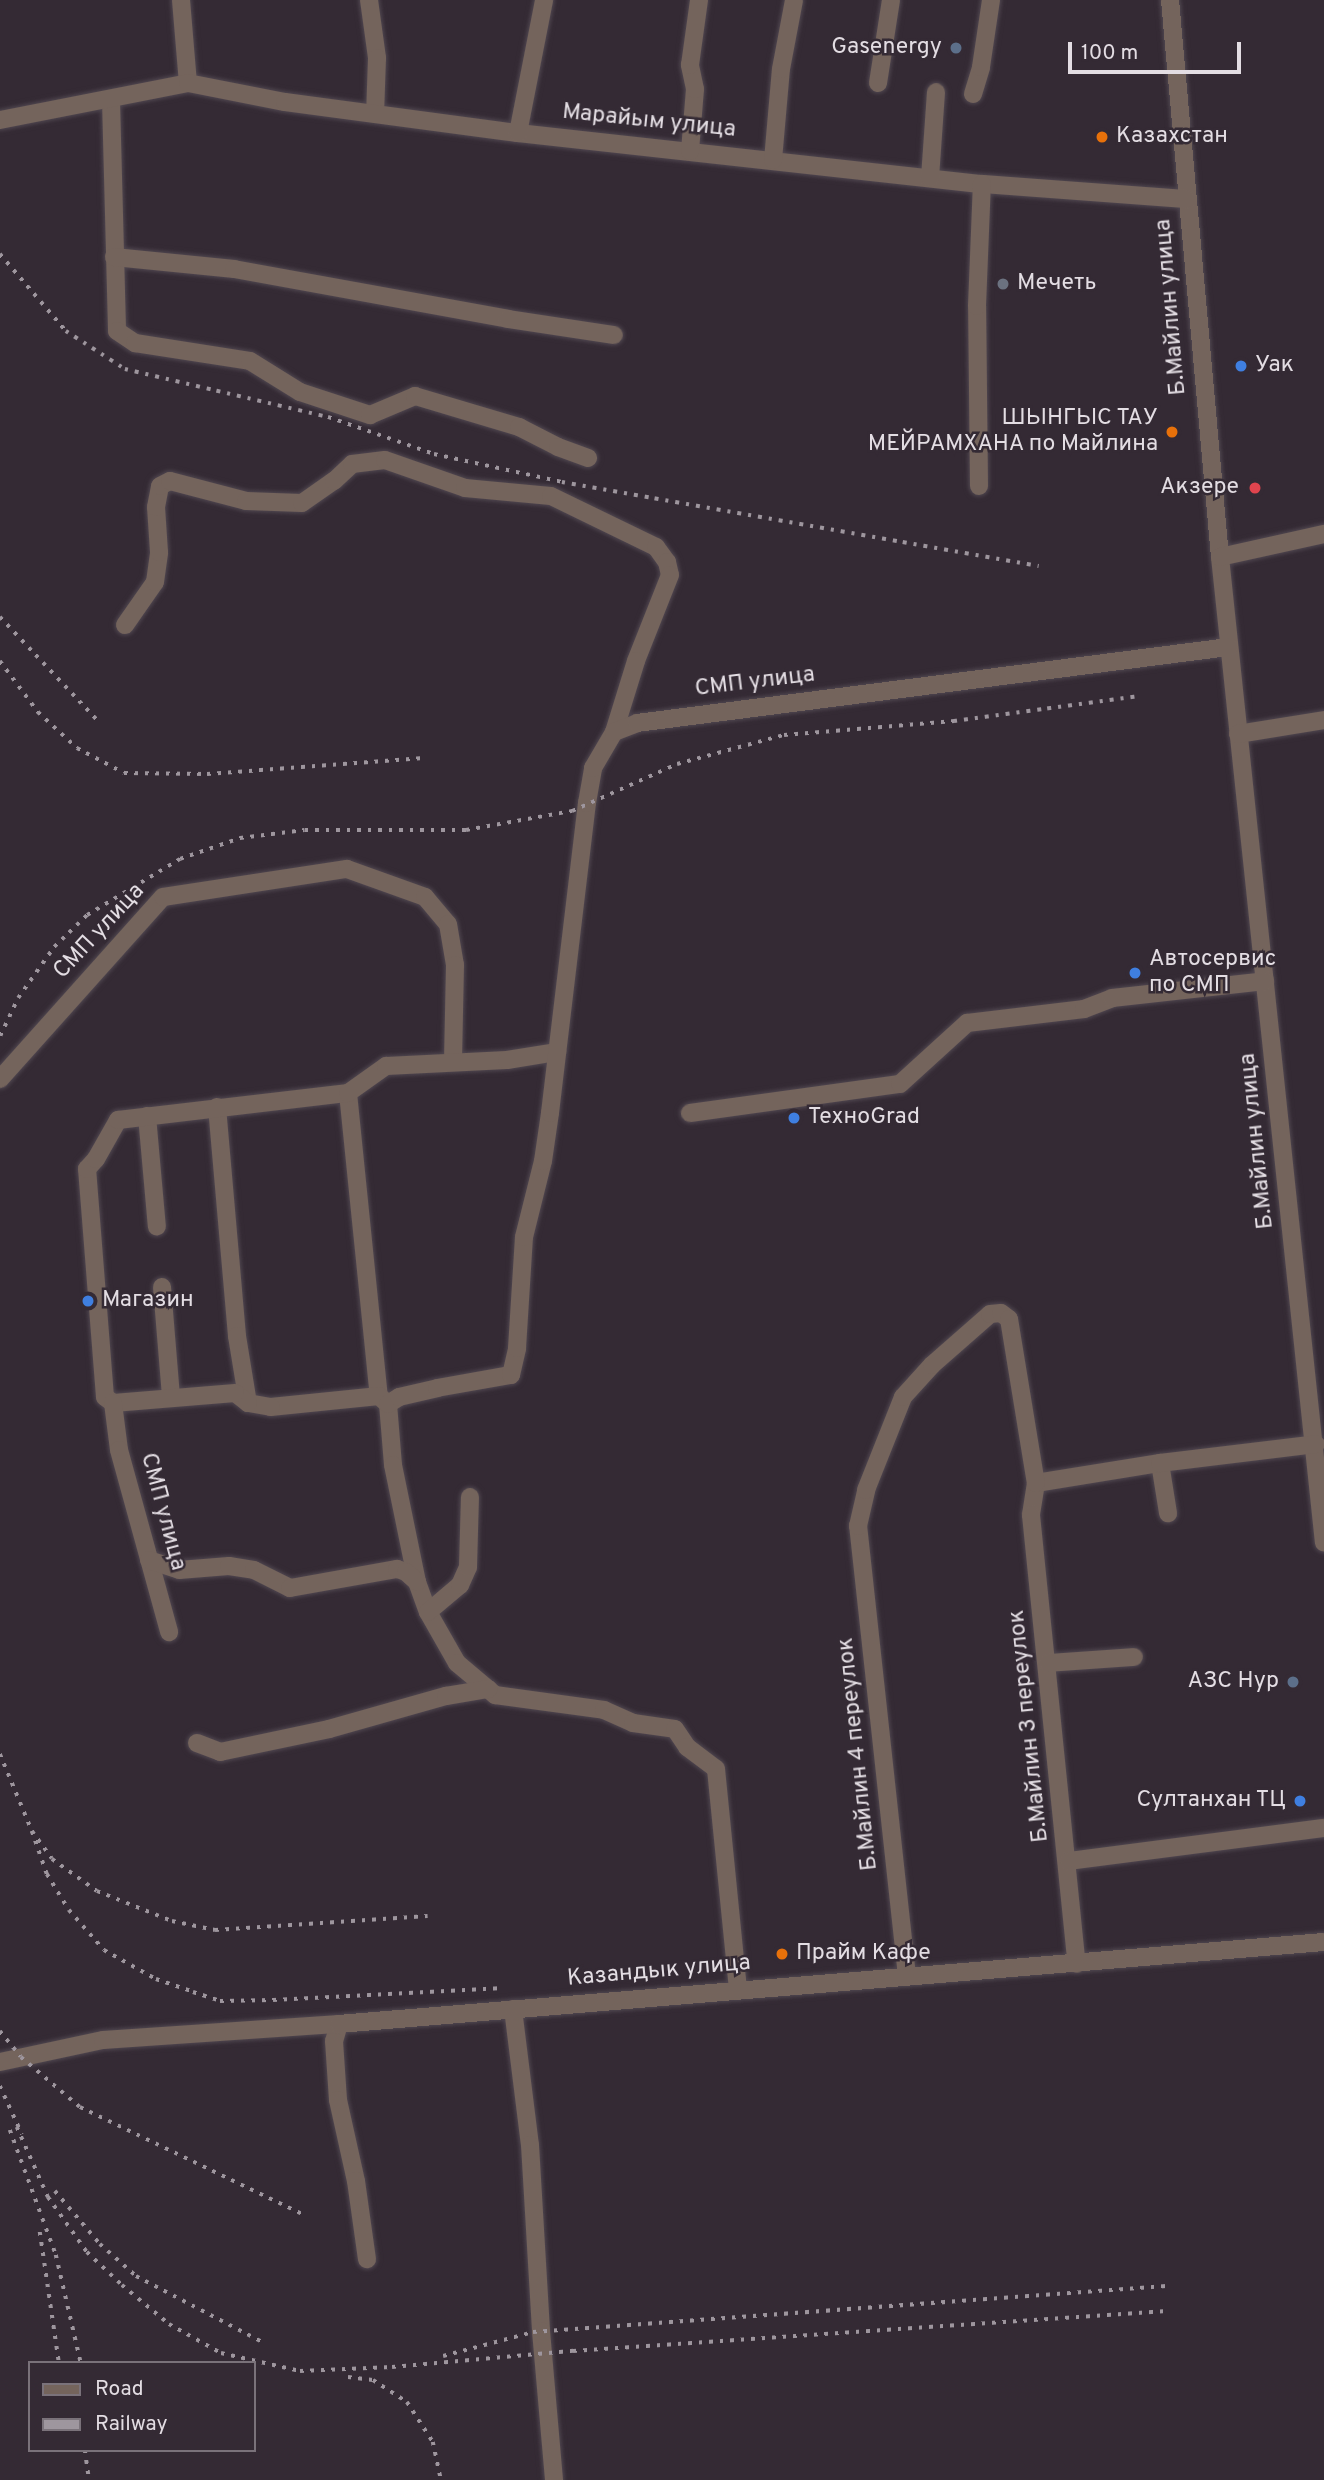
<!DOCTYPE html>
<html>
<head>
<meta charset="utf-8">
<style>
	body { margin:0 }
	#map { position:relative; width:1324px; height:2480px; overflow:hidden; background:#342a34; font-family:Overpass,sans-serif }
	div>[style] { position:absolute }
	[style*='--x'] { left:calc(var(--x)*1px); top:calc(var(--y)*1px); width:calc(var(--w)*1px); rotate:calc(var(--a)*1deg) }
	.roads { filter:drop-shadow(0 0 2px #504750) drop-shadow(0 0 2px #504750) }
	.minor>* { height:18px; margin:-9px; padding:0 9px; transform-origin:9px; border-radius:9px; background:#74645c }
	.rail>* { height:3.5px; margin-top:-1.75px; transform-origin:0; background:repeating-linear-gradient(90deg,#9e969e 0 3.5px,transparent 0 10.5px) }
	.dots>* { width:19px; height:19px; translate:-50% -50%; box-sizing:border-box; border:4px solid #342a34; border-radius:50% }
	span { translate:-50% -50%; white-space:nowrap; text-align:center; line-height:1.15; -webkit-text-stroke:5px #342a34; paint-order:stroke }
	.poi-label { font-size:23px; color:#e3dde3 }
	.right { translate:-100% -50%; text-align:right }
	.left { translate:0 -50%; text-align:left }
	.street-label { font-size:23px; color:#e3dde3 }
	.legend { position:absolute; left:28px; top:2361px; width:228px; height:91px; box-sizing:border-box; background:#342a34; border:2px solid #7a727a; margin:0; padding:9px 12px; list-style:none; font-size:21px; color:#e3dde3 }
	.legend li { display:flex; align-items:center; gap:14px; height:35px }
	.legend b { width:35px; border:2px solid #7a727a }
	.scale { position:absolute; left:1068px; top:42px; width:173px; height:32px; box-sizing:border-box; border:4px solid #e3dde3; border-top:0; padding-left:9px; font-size:21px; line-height:24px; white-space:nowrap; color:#e3dde3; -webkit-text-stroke:5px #342a34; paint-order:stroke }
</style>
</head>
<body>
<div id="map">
	<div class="roads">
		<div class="minor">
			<i style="--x:181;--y:0;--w:83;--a:85.2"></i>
			<i style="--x:369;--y:0;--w:59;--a:82.1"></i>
			<i style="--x:377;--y:58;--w:56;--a:92"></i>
			<i style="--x:1170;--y:0;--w:559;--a:84.87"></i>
			<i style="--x:1220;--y:557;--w:991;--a:83.98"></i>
			<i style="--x:878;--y:83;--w:84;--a:-81.1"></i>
			<i style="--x:973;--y:94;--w:28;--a:-73"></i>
			<i style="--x:981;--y:67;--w:68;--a:-81.5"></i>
			<i style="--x:111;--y:100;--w:231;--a:88.5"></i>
			<i style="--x:117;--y:331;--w:22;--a:34"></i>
			<i style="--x:135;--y:343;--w:116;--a:8.9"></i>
			<i style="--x:250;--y:361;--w:59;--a:31.8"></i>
			<i style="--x:300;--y:392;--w:74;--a:18.2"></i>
			<i style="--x:370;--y:415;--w:49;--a:-22.9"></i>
			<i style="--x:415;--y:396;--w:109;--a:16.6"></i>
			<i style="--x:519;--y:427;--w:44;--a:27.1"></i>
			<i style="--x:558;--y:447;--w:32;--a:20"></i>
			<i style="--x:0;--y:120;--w:192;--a:-11.1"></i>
			<i style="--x:188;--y:83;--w:99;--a:11.1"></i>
			<i style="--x:285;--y:102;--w:235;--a:7.6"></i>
			<i style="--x:518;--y:133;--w:467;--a:6.3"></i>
			<i style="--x:982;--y:184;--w:205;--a:4.2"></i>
			<i style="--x:518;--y:133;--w:136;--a:-78.9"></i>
			<i style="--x:690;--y:151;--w:62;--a:-85.4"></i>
			<i style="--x:695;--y:89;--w:25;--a:-102"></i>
			<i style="--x:690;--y:65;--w:66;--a:-82.1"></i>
			<i style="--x:773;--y:160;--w:91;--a:-85"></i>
			<i style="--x:781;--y:69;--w:70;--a:-79.3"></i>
			<i style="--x:930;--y:178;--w:86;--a:-86"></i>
			<i style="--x:114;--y:257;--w:121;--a:5.7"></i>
			<i style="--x:234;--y:269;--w:279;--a:10.3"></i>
			<i style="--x:508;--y:319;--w:107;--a:8.6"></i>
			<i style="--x:979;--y:486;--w:180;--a:-90.6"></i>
			<i style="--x:977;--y:306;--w:122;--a:-87.7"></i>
			<i style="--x:1220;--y:557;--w:107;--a:-12.5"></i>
			<i style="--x:125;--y:625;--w:52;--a:-55.1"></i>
			<i style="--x:155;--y:582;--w:30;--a:-82"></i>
			<i style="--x:159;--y:552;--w:45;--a:-93.8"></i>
			<i style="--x:156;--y:507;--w:21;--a:-79"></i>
			<i style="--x:160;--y:486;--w:11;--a:-27"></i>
			<i style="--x:170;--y:481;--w:79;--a:14.7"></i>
			<i style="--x:246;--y:501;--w:56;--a:2"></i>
			<i style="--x:302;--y:503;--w:39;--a:-35"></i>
			<i style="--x:334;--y:481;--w:25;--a:-43"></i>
			<i style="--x:352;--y:464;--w:33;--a:-7"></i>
			<i style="--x:385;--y:460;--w:85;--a:19.3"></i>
			<i style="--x:465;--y:488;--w:86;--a:5.3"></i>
			<i style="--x:551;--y:496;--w:117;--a:25.9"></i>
			<i style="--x:656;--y:547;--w:19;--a:54"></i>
			<i style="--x:667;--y:562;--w:13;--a:77"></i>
			<i style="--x:670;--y:575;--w:92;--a:111.6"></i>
			<i style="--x:636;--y:661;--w:74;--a:107.2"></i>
			<i style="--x:1238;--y:734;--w:87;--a:-9.2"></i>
			<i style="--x:0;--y:1079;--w:244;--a:-48.2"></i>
			<i style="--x:163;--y:897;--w:186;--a:-8.7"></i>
			<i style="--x:347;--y:869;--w:83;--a:19.7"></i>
			<i style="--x:425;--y:897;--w:35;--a:50"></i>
			<i style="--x:448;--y:924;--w:42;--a:80.3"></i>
			<i style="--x:455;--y:965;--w:97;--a:91.2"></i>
			<i style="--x:348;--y:1093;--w:305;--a:84.2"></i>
			<i style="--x:379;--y:1396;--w:12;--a:42"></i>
			<i style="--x:388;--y:1404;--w:61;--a:85.3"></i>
			<i style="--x:393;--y:1465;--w:119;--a:78.4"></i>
			<i style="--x:417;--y:1582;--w:32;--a:70"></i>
			<i style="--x:428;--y:1612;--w:59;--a:60.4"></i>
			<i style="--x:457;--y:1663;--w:50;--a:40.1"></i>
			<i style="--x:495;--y:1695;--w:110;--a:7.8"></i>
			<i style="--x:604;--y:1710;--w:32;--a:24"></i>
			<i style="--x:633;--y:1723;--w:42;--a:8.1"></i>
			<i style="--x:675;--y:1729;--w:22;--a:56"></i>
			<i style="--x:687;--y:1747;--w:36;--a:37"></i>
			<i style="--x:716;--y:1769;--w:222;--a:84.3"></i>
			<i style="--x:217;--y:1107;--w:230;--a:85"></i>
			<i style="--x:237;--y:1336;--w:68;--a:80.7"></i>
			<i style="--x:690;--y:1113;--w:212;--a:-7.9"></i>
			<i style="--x:900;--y:1084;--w:91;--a:-42.3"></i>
			<i style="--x:967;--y:1023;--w:118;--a:-6.8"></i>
			<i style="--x:1084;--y:1009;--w:30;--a:-21"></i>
			<i style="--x:1112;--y:998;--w:154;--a:-6.3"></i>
			<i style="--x:147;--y:1116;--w:111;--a:84.9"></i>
			<i style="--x:162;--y:1287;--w:109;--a:85.3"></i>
			<i style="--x:379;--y:1396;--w:109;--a:174.2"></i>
			<i style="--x:271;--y:1407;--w:23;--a:-170"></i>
			<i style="--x:248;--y:1403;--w:16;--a:-142"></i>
			<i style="--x:235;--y:1393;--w:122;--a:175.3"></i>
			<i style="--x:113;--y:1403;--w:10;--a:-143"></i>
			<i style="--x:105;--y:1397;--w:229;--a:-94.5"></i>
			<i style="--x:87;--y:1169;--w:13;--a:-48"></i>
			<i style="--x:96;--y:1159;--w:45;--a:-60.6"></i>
			<i style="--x:118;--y:1120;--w:232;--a:-6.7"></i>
			<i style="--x:348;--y:1093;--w:47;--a:-35.4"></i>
			<i style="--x:386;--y:1066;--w:121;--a:-2.8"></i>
			<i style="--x:507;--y:1060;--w:51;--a:-9.1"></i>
			<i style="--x:113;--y:1403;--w:47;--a:82.7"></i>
			<i style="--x:119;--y:1450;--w:189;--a:74.6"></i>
			<i style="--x:388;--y:1404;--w:13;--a:-32"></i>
			<i style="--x:399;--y:1397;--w:39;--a:-13"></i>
			<i style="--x:437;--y:1388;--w:75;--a:-10"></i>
			<i style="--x:511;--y:1375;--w:28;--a:-77"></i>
			<i style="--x:517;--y:1348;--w:111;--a:-86.4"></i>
			<i style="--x:524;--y:1237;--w:78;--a:-76"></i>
			<i style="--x:543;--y:1161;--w:49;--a:-81.7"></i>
			<i style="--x:550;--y:1113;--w:312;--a:-83.2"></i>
			<i style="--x:587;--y:803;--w:36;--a:-80"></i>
			<i style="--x:593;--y:768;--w:42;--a:-59.7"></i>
			<i style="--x:614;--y:732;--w:25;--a:-21"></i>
			<i style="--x:637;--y:723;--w:597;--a:-7.32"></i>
			<i style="--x:1160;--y:1463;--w:51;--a:80.9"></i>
			<i style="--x:1036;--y:1483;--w:32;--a:99"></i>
			<i style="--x:1031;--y:1515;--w:451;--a:84.2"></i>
			<i style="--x:1036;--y:1483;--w:126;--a:-9.2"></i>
			<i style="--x:1160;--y:1463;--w:157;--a:-6.9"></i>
			<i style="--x:149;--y:1560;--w:32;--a:18"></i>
			<i style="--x:179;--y:1570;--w:50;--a:-4.6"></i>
			<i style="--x:229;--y:1566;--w:25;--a:9"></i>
			<i style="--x:254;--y:1570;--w:40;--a:26.6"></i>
			<i style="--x:290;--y:1588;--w:109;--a:-10.1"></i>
			<i style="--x:397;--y:1569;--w:9;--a:18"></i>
			<i style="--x:406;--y:1572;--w:15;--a:42"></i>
			<i style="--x:428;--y:1612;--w:42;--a:-40.2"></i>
			<i style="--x:460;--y:1585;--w:20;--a:-66"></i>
			<i style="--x:468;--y:1567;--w:70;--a:-88.4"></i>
			<i style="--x:1048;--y:1663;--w:86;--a:-4"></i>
			<i style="--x:197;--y:1743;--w:25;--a:21"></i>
			<i style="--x:220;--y:1752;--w:111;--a:-11.9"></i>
			<i style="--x:329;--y:1729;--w:122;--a:-15.8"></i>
			<i style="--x:446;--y:1696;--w:43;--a:-9.5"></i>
			<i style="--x:1069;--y:1861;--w:257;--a:-7.4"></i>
			<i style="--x:907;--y:1976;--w:453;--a:-96.2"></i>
			<i style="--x:858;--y:1526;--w:37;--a:-77"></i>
			<i style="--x:866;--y:1490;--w:100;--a:-68.3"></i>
			<i style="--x:903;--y:1397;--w:43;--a:-47.8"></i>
			<i style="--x:932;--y:1365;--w:77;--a:-41.3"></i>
			<i style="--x:990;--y:1314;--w:11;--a:-5"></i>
			<i style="--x:1001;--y:1313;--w:10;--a:37"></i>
			<i style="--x:1009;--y:1319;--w:166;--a:80.7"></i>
			<i style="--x:513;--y:2009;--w:137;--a:82.9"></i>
			<i style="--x:530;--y:2145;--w:186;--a:86.6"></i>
			<i style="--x:541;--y:2331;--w:150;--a:85"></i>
			<i style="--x:339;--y:2024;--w:18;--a:106"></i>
			<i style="--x:334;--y:2041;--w:59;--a:86.1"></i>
			<i style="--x:338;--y:2100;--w:83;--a:77.5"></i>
			<i style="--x:356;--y:2181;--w:79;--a:82"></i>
			<i style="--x:0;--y:2062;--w:105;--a:-12.1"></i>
			<i style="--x:103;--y:2040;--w:237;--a:-3.9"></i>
			<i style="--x:339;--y:2024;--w:988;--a:-4.76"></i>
		</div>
	</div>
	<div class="rail">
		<i style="--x:0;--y:254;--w:101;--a:49.4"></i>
		<i style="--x:66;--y:331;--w:70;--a:32.8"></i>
		<i style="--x:125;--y:369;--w:209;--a:13.3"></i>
		<i style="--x:328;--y:417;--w:112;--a:19.2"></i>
		<i style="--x:434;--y:454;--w:131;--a:12.3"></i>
		<i style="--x:562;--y:482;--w:484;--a:10"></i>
		<i style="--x:0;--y:617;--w:143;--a:46.7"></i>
		<i style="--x:0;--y:661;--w:64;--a:53.3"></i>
		<i style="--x:38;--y:712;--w:53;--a:42.7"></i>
		<i style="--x:77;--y:748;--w:53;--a:28"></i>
		<i style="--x:124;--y:773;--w:83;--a:0.7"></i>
		<i style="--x:207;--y:774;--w:217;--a:-4.2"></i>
		<i style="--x:0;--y:1036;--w:42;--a:-64.7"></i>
		<i style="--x:18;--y:998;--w:62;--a:-54.8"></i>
		<i style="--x:54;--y:947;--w:46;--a:-44.1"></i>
		<i style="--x:87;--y:915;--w:109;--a:-31.1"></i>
		<i style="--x:180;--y:859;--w:64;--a:-19.3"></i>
		<i style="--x:240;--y:838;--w:65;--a:-7"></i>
		<i style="--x:305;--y:830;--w:161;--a:0"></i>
		<i style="--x:466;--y:830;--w:108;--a:-10.2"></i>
		<i style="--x:572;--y:811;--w:115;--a:-24.1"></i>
		<i style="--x:677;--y:764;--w:111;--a:-15.2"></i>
		<i style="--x:784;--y:735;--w:171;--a:-4.7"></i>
		<i style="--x:954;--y:721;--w:187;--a:-7.7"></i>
		<i style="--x:0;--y:1754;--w:83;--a:67.4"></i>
		<i style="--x:32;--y:1831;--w:34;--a:54"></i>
		<i style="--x:52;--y:1859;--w:55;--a:35.4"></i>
		<i style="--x:97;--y:1891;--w:81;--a:21.8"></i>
		<i style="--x:172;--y:1921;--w:44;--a:11.8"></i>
		<i style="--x:215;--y:1930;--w:213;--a:-3.8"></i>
		<i style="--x:32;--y:1831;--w:46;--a:70.8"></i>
		<i style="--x:47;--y:1874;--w:42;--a:58.6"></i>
		<i style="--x:69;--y:1910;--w:53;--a:48.8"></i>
		<i style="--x:104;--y:1950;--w:60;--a:29.1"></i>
		<i style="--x:156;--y:1979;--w:39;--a:19"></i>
		<i style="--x:193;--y:1992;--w:28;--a:18"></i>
		<i style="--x:220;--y:2001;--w:53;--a:-1.1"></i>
		<i style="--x:273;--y:2000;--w:231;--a:-3"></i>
		<i style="--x:0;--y:2031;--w:33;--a:51"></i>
		<i style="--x:21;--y:2057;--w:77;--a:40.3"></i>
		<i style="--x:80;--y:2107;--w:249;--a:25.7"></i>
		<i style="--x:0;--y:2086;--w:53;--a:65.4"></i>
		<i style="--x:17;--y:2127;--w:77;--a:66.1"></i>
		<i style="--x:48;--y:2197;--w:67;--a:54.7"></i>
		<i style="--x:87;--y:2252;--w:48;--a:43.3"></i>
		<i style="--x:122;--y:2285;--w:61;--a:39.7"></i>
		<i style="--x:169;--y:2324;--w:60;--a:29.1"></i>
		<i style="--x:221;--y:2353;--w:81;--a:12.8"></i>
		<i style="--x:300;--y:2371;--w:92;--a:-2.5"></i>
		<i style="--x:392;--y:2367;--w:182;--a:-5.1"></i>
		<i style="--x:573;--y:2351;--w:595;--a:-3.85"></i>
		<i style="--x:10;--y:2130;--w:133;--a:69.8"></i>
		<i style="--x:56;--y:2255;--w:111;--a:77"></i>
		<i style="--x:55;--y:2191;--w:70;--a:49.7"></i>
		<i style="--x:100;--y:2244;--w:48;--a:41.6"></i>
		<i style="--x:136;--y:2276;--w:142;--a:27.6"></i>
		<i style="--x:40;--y:2232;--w:132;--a:81.7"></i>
		<i style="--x:443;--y:2356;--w:93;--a:-14.9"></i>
		<i style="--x:533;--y:2332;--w:635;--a:-4.16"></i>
		<i style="--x:348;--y:2377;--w:25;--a:7"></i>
		<i style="--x:373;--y:2380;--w:40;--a:32.9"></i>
		<i style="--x:407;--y:2402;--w:48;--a:57"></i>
		<i style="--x:433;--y:2442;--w:39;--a:78"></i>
		<i style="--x:85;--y:2450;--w:30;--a:82"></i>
	</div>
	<div class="dots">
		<i style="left:956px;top:48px;background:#5c6f8a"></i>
		<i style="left:1102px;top:137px;background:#e8710a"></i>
		<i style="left:1003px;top:284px;background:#6b7280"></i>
		<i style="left:1241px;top:366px;background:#3f7fe0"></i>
		<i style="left:1172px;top:432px;background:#e8710a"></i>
		<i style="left:1255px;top:488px;background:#e0444e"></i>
		<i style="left:1135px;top:973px;background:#3f7fe0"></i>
		<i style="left:794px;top:1118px;background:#3f7fe0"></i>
		<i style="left:88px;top:1301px;background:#3f7fe0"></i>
		<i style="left:1293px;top:1682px;background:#5c6f8a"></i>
		<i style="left:1300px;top:1801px;background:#3f7fe0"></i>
		<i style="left:782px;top:1954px;background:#e8710a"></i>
	</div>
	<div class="poi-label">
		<span class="right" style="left:942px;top:48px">Gasenergy</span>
		<span class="left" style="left:1116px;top:137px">Казахстан</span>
		<span class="left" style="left:1017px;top:284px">Мечеть</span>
		<span class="left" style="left:1255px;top:366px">Уак</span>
		<span class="right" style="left:1158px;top:432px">ШЫНГЫС ТАУ<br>МЕЙРАМХАНА по Майлина</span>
		<span class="right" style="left:1239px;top:488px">Акзере</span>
		<span class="left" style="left:1149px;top:973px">Автосервис<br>по СМП</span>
		<span class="left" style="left:808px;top:1118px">ТехноGrad</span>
		<span class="left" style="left:102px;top:1301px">Магазин</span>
		<span class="right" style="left:1279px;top:1682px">АЗС Нур</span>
		<span class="right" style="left:1286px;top:1801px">Султанхан ТЦ</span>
		<span class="left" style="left:796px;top:1954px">Прайм Кафе</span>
	</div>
	<div class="street-label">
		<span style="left:649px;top:122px;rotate:6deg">Марайым улица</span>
		<span style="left:1172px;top:307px;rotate:-95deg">Б.Майлин улица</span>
		<span style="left:755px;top:683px;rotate:-7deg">СМП улица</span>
		<span style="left:100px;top:932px;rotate:-47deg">СМП улица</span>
		<span style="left:1258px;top:1141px;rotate:-96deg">Б.Майлин улица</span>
		<span style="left:162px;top:1512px;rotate:75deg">СМП улица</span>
		<span style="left:1030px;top:1726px;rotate:-96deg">Б.Майлин 3 переулок</span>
		<span style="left:859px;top:1754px;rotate:-96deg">Б.Майлин 4 переулок</span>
		<span style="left:659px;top:1972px;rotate:-5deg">Казандык улица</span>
	</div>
	<ul class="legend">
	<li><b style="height:9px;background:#74645c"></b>Road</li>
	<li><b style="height:9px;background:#9e969e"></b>Railway</li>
	</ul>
	<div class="scale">100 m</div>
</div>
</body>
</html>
